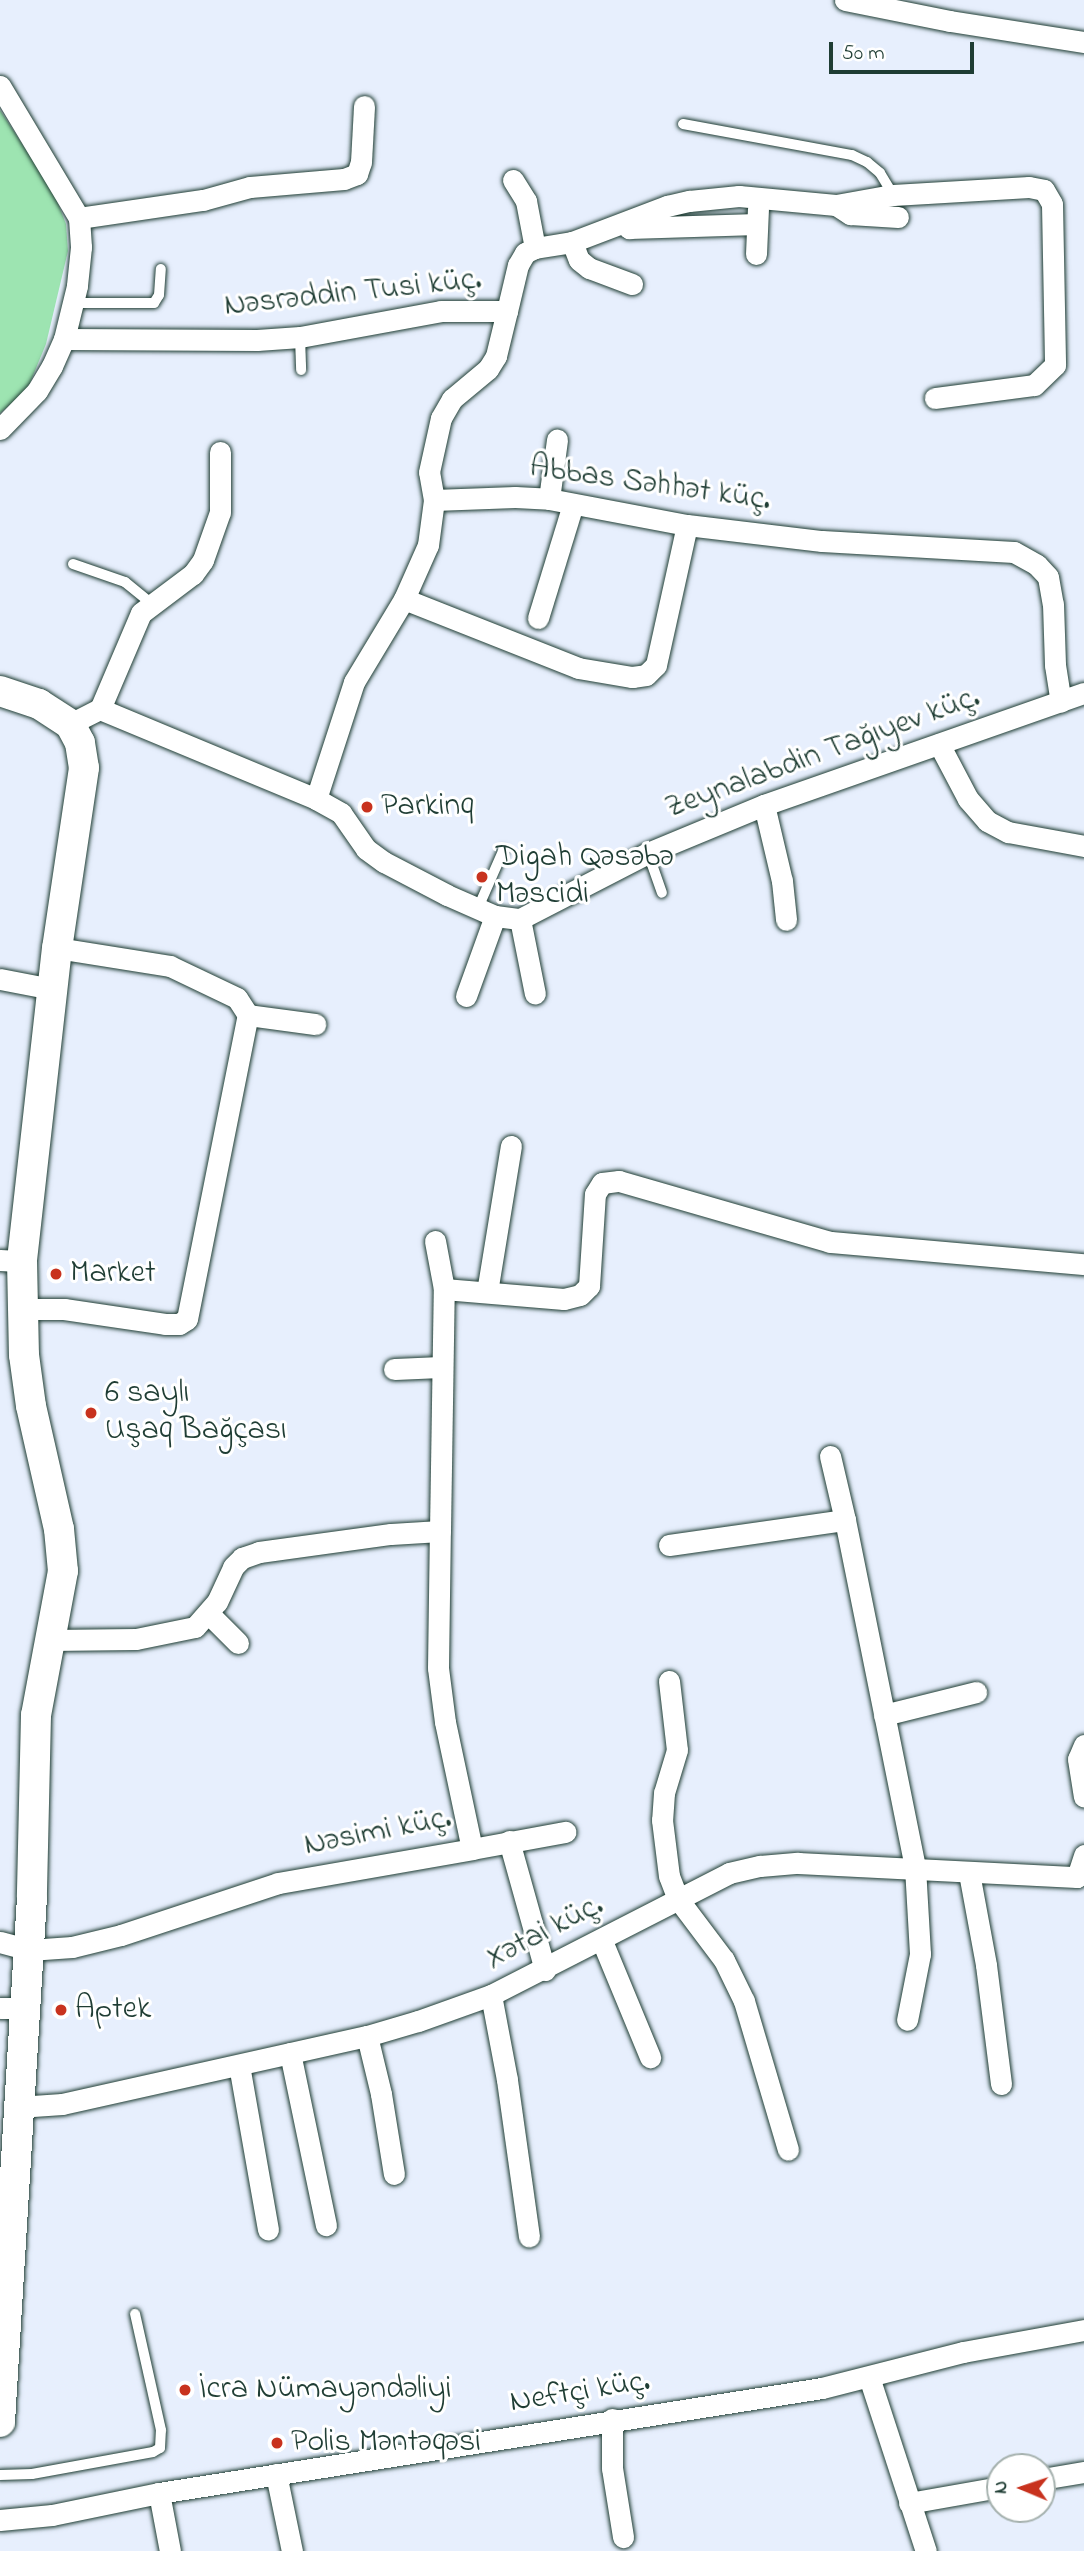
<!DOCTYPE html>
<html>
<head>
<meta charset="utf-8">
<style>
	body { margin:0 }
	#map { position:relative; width:1084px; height:2551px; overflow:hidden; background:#e7effd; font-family:"Indie Flower",sans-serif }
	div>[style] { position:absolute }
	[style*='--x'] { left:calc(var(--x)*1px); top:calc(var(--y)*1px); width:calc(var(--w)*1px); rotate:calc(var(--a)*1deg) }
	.green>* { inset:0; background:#9de4b1 }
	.roads { filter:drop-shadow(0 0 2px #1f3d34) drop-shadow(0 0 2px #1f3d34) }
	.lane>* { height:10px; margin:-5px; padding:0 5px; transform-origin:5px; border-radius:5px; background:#fff }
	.street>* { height:21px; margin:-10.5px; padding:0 10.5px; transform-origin:10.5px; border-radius:10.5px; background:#fff }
	.secondary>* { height:30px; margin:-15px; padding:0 15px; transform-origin:15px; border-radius:15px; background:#fff }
	.dots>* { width:19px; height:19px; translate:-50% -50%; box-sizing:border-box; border:4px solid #fff; border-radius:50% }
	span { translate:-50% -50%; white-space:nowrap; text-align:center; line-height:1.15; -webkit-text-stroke:6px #fff; paint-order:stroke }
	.street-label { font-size:32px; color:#1f3d34 }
	.poi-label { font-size:32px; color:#1f3d34 }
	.left { translate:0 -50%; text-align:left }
	.north { position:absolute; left:986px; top:2453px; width:70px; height:70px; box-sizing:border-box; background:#fff; border:2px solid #a5b1ae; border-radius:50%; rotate:272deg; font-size:19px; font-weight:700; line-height:28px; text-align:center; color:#1f3d34 }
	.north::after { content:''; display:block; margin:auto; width:24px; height:32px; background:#c8321e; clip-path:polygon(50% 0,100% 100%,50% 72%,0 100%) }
	.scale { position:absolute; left:829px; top:42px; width:145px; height:32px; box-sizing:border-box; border:4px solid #1f3d34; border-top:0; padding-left:9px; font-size:21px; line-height:24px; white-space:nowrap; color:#1f3d34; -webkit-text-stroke:5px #fff; paint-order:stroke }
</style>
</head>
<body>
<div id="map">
	<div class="green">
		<i style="clip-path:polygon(0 110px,54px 193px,66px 224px,68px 251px,46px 344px,27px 390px,0 413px)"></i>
	</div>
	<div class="roads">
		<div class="lane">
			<i style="--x:683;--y:124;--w:172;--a:10.4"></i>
			<i style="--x:852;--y:155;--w:17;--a:25"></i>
			<i style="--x:867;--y:162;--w:17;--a:40"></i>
			<i style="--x:880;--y:173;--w:26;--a:59"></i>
			<i style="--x:73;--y:303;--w:81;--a:0"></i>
			<i style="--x:154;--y:303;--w:9;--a:-58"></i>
			<i style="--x:159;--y:295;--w:26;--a:-86"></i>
			<i style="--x:300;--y:337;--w:33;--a:88"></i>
			<i style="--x:73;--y:564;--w:55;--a:19.1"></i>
			<i style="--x:125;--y:582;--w:35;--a:39"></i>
			<i style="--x:648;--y:853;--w:42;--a:70.7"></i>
			<i style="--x:478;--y:908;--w:62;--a:-66.3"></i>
			<i style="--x:0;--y:2475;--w:32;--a:-2"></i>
			<i style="--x:32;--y:2474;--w:123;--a:-10.3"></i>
			<i style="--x:153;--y:2452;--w:8;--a:-30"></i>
			<i style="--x:160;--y:2448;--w:18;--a:-87"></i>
			<i style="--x:161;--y:2430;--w:119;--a:-102.6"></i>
		</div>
		<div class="street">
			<i style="--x:845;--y:0;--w:107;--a:11.3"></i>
			<i style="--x:950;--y:21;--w:136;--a:8.9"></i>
			<i style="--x:0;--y:86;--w:154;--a:59.1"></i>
			<i style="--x:79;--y:218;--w:29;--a:86"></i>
			<i style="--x:81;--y:247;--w:39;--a:96"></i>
			<i style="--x:77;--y:286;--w:55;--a:103.8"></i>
			<i style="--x:64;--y:339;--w:30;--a:114"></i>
			<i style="--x:52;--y:366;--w:29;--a:121"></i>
			<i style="--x:37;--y:391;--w:53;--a:134.2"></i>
			<i style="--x:513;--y:180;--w:25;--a:58"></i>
			<i style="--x:526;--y:201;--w:48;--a:79.2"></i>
			<i style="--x:836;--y:205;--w:17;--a:33"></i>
			<i style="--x:850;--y:214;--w:48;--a:3.6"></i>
			<i style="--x:79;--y:218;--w:125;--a:-8.3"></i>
			<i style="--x:203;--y:200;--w:49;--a:-15.5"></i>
			<i style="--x:250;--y:187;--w:94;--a:-4.9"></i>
			<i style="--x:344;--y:179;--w:14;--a:-21"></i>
			<i style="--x:357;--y:174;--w:13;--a:-72"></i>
			<i style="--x:361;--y:162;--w:56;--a:-86.9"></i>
			<i style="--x:625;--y:224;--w:6;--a:45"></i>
			<i style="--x:629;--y:228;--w:128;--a:-1.8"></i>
			<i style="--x:572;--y:242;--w:19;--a:69"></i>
			<i style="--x:579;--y:260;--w:13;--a:39"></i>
			<i style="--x:589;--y:268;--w:46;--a:20.4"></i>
			<i style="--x:756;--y:254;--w:45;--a:-87.5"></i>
			<i style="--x:64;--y:339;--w:193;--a:0.3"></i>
			<i style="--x:257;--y:340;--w:43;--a:-4"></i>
			<i style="--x:300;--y:337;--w:143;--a:-10.4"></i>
			<i style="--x:441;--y:311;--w:66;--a:0"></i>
			<i style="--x:507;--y:311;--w:47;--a:-76.6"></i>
			<i style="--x:518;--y:265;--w:14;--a:-60"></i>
			<i style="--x:525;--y:253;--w:11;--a:-27"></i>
			<i style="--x:535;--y:248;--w:37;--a:-9"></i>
			<i style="--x:572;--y:242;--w:102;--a:-20.8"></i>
			<i style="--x:667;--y:206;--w:23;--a:-13"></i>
			<i style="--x:689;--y:201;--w:50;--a:-5.7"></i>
			<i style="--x:739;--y:196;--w:97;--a:5.3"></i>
			<i style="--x:836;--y:205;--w:58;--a:-10"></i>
			<i style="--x:893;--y:195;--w:136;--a:-3.4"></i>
			<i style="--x:1029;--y:187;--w:15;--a:11"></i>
			<i style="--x:1044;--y:190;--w:16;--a:60"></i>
			<i style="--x:1052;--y:204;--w:161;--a:88.9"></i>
			<i style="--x:1055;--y:365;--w:29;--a:136"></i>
			<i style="--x:1034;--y:385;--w:100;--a:172.5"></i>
			<i style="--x:549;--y:499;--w:60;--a:-82.3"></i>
			<i style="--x:434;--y:500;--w:28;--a:-100"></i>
			<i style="--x:429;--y:472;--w:55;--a:-77.5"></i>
			<i style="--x:441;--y:418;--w:22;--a:-60"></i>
			<i style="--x:452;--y:399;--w:47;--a:-39.8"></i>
			<i style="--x:488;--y:369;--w:15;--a:-58"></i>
			<i style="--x:496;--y:356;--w:46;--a:-76.3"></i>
			<i style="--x:404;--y:599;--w:187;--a:21.6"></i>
			<i style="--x:578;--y:668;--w:55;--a:9.5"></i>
			<i style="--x:632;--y:677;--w:14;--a:-8"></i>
			<i style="--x:646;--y:675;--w:14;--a:-45"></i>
			<i style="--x:656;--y:665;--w:143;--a:-77.5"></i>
			<i style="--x:538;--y:618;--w:119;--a:-72.9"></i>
			<i style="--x:100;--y:709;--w:104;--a:-66.9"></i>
			<i style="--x:141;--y:613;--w:65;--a:-36.9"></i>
			<i style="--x:193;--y:574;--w:17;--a:-54"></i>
			<i style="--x:203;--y:560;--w:51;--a:-70.5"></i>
			<i style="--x:220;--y:512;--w:60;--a:-90"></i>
			<i style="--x:70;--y:724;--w:34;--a:-27"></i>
			<i style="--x:100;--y:709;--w:234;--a:22.6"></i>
			<i style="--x:316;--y:799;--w:29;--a:29"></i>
			<i style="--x:341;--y:813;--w:44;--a:55.2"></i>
			<i style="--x:366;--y:849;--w:22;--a:36"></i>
			<i style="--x:384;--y:862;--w:71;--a:27.6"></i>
			<i style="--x:447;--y:895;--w:52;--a:23.6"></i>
			<i style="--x:495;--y:916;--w:25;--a:7"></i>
			<i style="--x:520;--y:919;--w:144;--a:-27.3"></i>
			<i style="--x:648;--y:853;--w:126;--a:-22.5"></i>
			<i style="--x:764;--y:805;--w:339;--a:-19.3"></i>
			<i style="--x:939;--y:744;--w:62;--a:62.2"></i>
			<i style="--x:968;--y:799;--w:29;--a:49"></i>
			<i style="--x:987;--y:821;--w:24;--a:28"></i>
			<i style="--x:1008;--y:832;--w:77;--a:10.4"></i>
			<i style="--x:316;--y:799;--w:123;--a:-72"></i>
			<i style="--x:354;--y:682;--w:97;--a:-58.9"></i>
			<i style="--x:404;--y:599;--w:59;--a:-66"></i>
			<i style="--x:428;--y:545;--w:45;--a:-82.4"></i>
			<i style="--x:434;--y:500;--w:81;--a:-2.1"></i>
			<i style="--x:515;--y:497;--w:34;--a:3"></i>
			<i style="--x:549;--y:499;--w:140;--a:10.7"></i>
			<i style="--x:687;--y:525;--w:136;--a:6.8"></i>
			<i style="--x:822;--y:541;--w:192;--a:3.3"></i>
			<i style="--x:1014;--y:552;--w:26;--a:29"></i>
			<i style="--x:1037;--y:565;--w:16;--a:47"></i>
			<i style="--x:1048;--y:577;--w:27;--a:80"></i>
			<i style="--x:1053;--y:604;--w:61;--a:88.1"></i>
			<i style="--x:1055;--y:665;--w:37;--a:81"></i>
			<i style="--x:764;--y:805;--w:78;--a:76.7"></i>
			<i style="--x:782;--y:881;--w:39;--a:84"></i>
			<i style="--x:520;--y:919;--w:76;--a:78.7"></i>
			<i style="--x:0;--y:979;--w:53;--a:10.9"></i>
			<i style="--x:466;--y:996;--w:85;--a:-70.1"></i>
			<i style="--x:248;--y:1015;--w:68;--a:7.7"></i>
			<i style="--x:435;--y:1241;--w:49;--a:79.4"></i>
			<i style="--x:0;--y:1260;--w:22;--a:3"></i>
			<i style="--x:487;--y:1292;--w:148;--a:-80.7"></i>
			<i style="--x:22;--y:1309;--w:42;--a:0"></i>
			<i style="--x:64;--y:1309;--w:102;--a:8.4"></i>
			<i style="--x:165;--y:1324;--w:14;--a:0"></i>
			<i style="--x:179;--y:1324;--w:9;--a:-32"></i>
			<i style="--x:187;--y:1319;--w:310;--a:-78.7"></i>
			<i style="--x:248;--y:1015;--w:20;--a:-123"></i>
			<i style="--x:237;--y:998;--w:74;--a:-154.5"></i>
			<i style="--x:170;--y:966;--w:114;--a:-170.9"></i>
			<i style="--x:394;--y:1369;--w:47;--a:-2.4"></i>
			<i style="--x:830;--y:1456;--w:66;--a:76.8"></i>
			<i style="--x:669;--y:1545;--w:178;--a:-8.1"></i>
			<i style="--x:845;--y:1520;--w:354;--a:78.6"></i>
			<i style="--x:915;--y:1867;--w:87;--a:86.7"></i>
			<i style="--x:920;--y:1954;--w:67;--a:101.1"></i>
			<i style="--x:209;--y:1614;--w:41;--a:45"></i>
			<i style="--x:50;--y:1640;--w:86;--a:-0.7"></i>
			<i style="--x:136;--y:1639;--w:60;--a:-11.5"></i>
			<i style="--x:195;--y:1627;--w:33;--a:-49"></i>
			<i style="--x:217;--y:1602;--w:38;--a:-65"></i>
			<i style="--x:233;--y:1567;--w:13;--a:-45"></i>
			<i style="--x:242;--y:1558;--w:18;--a:-19"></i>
			<i style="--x:259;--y:1552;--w:133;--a:-7.8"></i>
			<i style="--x:391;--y:1534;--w:49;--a:-3.5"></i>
			<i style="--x:440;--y:1531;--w:242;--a:-89.1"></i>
			<i style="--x:444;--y:1289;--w:120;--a:4.8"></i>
			<i style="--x:564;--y:1299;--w:16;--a:-14"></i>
			<i style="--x:580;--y:1295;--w:13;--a:-45"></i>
			<i style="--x:589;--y:1286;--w:92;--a:-86.3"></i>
			<i style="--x:595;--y:1194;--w:13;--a:-58"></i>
			<i style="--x:602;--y:1183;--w:17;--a:-7"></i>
			<i style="--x:619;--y:1181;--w:220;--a:16.1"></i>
			<i style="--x:830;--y:1242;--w:255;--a:5"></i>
			<i style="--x:669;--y:1681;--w:69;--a:83.4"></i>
			<i style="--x:677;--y:1750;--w:45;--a:106.8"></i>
			<i style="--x:664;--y:1793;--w:27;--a:94"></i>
			<i style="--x:662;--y:1820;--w:56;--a:82.9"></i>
			<i style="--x:669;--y:1876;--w:25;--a:69"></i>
			<i style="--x:678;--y:1899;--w:76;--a:53"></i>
			<i style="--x:724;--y:1960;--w:46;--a:64"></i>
			<i style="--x:744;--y:2001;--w:155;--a:73.5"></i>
			<i style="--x:884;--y:1715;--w:95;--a:-14"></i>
			<i style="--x:1084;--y:1745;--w:15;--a:113"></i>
			<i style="--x:1078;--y:1759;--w:38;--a:81"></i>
			<i style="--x:509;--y:1841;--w:134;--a:74.4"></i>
			<i style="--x:472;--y:1849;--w:95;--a:-10.4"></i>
			<i style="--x:969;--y:1873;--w:94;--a:79.5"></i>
			<i style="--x:986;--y:1965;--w:120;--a:82.8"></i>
			<i style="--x:602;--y:1941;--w:126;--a:67.5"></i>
			<i style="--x:0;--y:1942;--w:30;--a:15"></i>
			<i style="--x:29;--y:1950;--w:43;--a:-4"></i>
			<i style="--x:72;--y:1947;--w:50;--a:-13.8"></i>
			<i style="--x:121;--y:1935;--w:165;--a:-18.3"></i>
			<i style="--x:278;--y:1883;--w:197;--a:-9.9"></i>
			<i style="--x:472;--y:1849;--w:130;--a:-102"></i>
			<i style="--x:445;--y:1722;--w:54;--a:-97.4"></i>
			<i style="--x:438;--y:1668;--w:137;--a:-89.2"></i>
			<i style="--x:491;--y:1995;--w:86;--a:79.3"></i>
			<i style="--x:507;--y:2080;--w:158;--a:82"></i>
			<i style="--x:0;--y:2008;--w:25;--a:0"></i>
			<i style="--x:367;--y:2036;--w:60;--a:76.4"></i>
			<i style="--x:381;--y:2094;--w:81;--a:80.8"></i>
			<i style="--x:290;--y:2053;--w:176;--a:78.2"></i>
			<i style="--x:239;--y:2065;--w:167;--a:80"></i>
			<i style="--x:18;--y:2107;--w:44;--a:-3.9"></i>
			<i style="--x:62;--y:2104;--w:312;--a:-12.6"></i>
			<i style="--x:367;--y:2036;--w:53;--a:-16.4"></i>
			<i style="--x:418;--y:2021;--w:77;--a:-19.6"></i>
			<i style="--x:491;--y:1995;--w:267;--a:-27.1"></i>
			<i style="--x:729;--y:1873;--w:32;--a:-13"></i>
			<i style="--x:760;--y:1866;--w:38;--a:-5"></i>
			<i style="--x:798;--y:1863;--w:279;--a:2.9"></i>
			<i style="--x:1077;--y:1877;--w:23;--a:-72"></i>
			<i style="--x:869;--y:2377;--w:183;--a:71.9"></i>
			<i style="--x:612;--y:2419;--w:49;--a:90"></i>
			<i style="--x:612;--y:2468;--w:70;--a:80.9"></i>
			<i style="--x:276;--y:2474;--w:79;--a:78.3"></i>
			<i style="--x:1042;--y:2479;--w:43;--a:-9.5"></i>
			<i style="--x:159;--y:2493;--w:59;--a:79.3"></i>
			<i style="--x:909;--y:2503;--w:92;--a:-10"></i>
			<i style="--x:0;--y:2520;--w:52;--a:-5.5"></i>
			<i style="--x:52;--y:2515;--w:109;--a:-11.6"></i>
			<i style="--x:159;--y:2493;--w:671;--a:-9"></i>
			<i style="--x:822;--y:2388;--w:146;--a:-14.3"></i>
			<i style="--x:963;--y:2352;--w:123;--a:-10.3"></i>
		</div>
		<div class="secondary">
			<i style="--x:0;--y:691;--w:41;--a:18.4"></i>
			<i style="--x:39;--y:704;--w:37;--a:33"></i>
			<i style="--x:70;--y:724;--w:21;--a:62"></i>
			<i style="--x:80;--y:743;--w:25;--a:81"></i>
			<i style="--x:84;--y:768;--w:182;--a:98.5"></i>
			<i style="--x:57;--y:948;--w:315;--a:96.4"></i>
			<i style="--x:22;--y:1261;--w:94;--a:88.8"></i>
			<i style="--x:24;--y:1355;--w:51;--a:82.2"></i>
			<i style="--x:31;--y:1406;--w:126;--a:77.2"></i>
			<i style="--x:59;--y:1529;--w:42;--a:84.6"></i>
			<i style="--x:63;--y:1571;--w:147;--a:100.6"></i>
			<i style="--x:36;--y:1715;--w:182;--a:91.3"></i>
			<i style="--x:32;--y:1897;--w:526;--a:93.49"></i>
		</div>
	</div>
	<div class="dots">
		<i style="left:367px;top:807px;background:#c8321e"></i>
		<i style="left:482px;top:877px;background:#c8321e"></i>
		<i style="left:56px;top:1274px;background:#c8321e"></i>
		<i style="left:91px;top:1413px;background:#c8321e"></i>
		<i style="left:61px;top:2010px;background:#c8321e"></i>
		<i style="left:185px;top:2390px;background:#c8321e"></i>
		<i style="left:277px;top:2443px;background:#c8321e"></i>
	</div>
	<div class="street-label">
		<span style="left:353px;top:294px;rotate:-6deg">Nəsrəddin Tusi küç.</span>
		<span style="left:650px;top:485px;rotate:8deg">Abbas Səhhət küç.</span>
		<span style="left:823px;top:754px;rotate:-20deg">Zeynalabdin Tağıyev küç.</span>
		<span style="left:378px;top:1833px;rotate:-11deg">Nəsimi küç.</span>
		<span style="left:545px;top:1933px;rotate:-27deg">Xətai küç.</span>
		<span style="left:580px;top:2393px;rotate:-9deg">Neftçi küç.</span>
	</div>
	<div class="poi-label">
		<span class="left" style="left:381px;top:807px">Parkinq</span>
		<span class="left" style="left:496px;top:877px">Digah Qəsəbə<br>Məscidi</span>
		<span class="left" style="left:70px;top:1274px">Market</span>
		<span class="left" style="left:105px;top:1413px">6 saylı<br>Uşaq Bağçası</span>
		<span class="left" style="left:75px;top:2010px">Aptek</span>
		<span class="left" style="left:199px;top:2390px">İcra Nümayəndəliyi</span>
		<span class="left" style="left:291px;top:2443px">Polis Məntəqəsi</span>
	</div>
	<div class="north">N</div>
	<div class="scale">50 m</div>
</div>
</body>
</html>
